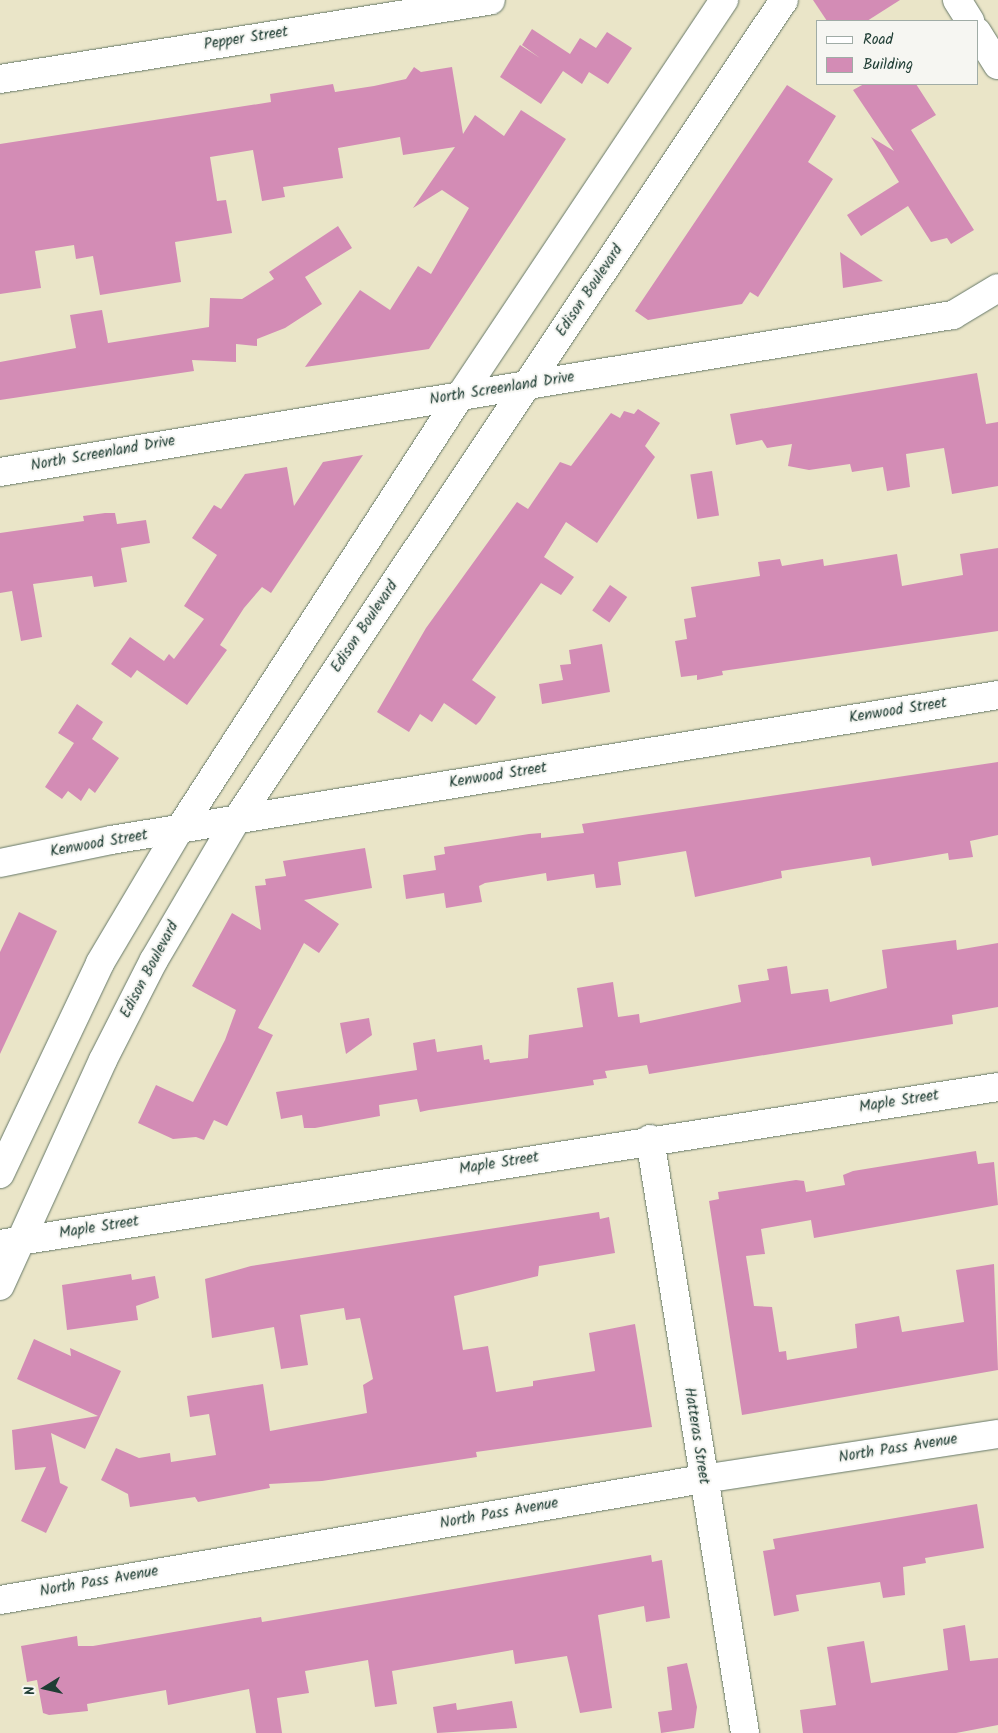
<!DOCTYPE html>
<html>
<head>
<meta charset="utf-8">
<style>
	body { margin:0 }
	#map { position:relative; width:998px; height:1733px; overflow:hidden; background:#eae5c8; font-family:Kalam,sans-serif }
	div>[style] { position:absolute }
	[style*='--x'] { left:calc(var(--x)*1px); top:calc(var(--y)*1px); width:calc(var(--w)*1px); rotate:calc(var(--a)*1deg) }
	.building>* { inset:0; background:#d38cb5; transform-origin:0 0 }
	.roads { filter:drop-shadow(0 0 1px #667868) drop-shadow(0 0 1px #667868) }
	.street>* { height:28px; margin:-14px; padding:0 14px; transform-origin:14px; border-radius:14px; background:#fff }
	.secondary>* { height:28px; margin:-14px; padding:0 14px; transform-origin:14px; border-radius:14px; background:#fff }
	.primary>* { height:28px; margin:-14px; padding:0 14px; transform-origin:14px; border-radius:14px; background:#fff }
	span { translate:-50% -50%; white-space:nowrap; text-align:center; line-height:1.15; -webkit-text-stroke:4px #f6f6f2; paint-order:stroke }
	.street-label { font-size:15px; color:#1f3d34 }
	.legend { position:absolute; left:816px; top:20px; width:162px; height:65px; box-sizing:border-box; background:#f6f6f2; border:1px solid #a0aca6; margin:0; padding:6px 9px; list-style:none; font-size:15px; color:#1f3d34 }
	.legend li { display:flex; align-items:center; gap:10px; height:25px }
	.legend b { width:25px; border:1px solid #a0aca6 }
	.north { position:absolute; left:20px; top:1663px; width:50px; height:50px; -webkit-text-stroke:4px #f6f6f2; paint-order:stroke; rotate:260deg; font-size:14px; font-weight:700; line-height:20px; text-align:center; color:#1f3d34 }
	.north::after { content:''; display:block; margin:auto; width:18px; height:22px; background:#1f3d34; clip-path:polygon(50% 0,100% 100%,50% 72%,0 100%) }
</style>
</head>
<body>
<div id="map">
	<div class="building">
		<i style="clip-path:polygon(813px 0,900px 0,867px 21px,827px 21px)"></i>
		<i style="clip-path:polygon(532px 29px,570px 54px,580px 38px,596px 48px,607px 32px,632px 48px,608px 84px,589px 72px,582px 84px,563px 71px,541px 104px,500px 77px,520px 45px,540px 58px,522px 45px)"></i>
		<i style="clip-path:polygon(414px 67px,421px 72px,452px 67px,463px 134px,475px 115px,504px 136px,521px 110px,566px 139px,429px 349px,305px 367px,360px 290px,390px 310px,418px 266px,431px 274px,469px 208px,442px 190px,413px 208px,455px 147px,403px 155px,400px 137px,338px 148px,343px 178px,283px 187px,285px 197px,262px 201px,253px 150px,210px 157px,217px 201px,226px 200px,232px 233px,175px 242px,181px 282px,100px 295px,93px 256px,76px 259px,74px 245px,35px 251px,41px 288px,0 294px,0 144px,271px 102px,270px 94px,333px 84px,335px 92px,374px 86px,406px 79px)"></i>
		<i style="clip-path:polygon(864px 84px,916px 84px,936px 115px,911px 130px,974px 230px,951px 244px,947px 238px,931px 242px,908px 206px,861px 236px,847px 215px,899px 182px,871px 137px,894px 151px,853px 90px)"></i>
		<i style="clip-path:polygon(787px 85px,836px 116px,808px 162px,833px 179px,758px 297px,750px 292px,742px 304px,648px 320px,635px 311px)"></i>
		<i style="clip-path:polygon(338px 226px,352px 248px,305px 277px,322px 304px,285px 328px,257px 339px,257px 346px,236px 344px,236px 362px,192px 360px,194px 371px,0 400px,0 362px,76px 348px,70px 315px,102px 310px,108px 343px,209px 327px,210px 298px,242px 299px,274px 279px,269px 272px)"></i>
		<i style="clip-path:polygon(840px 252px,883px 281px,843px 288px)"></i>
		<i style="clip-path:polygon(977px 373px,986px 424px,998px 422px,998px 486px,952px 494px,944px 448px,906px 454px,910px 487px,887px 491px,883px 467px,852px 472px,850px 464px,809px 470px,788px 466px,792px 444px,767px 448px,762px 440px,736px 445px,730px 414px)"></i>
		<i style="clip-path:polygon(638px 409px,660px 423px,645px 446px,655px 457px,597px 543px,566px 522px,544px 557px,574px 577px,561px 595px,541px 583px,472px 680px,496px 697px,480px 721px,476px 725px,444px 703px,432px 722px,420px 714px,409px 732px,377px 712px,426px 628px,517px 502px,528px 509px,560px 462px,571px 466px,611px 413px,620px 418px,624px 411px,634px 414px)"></i>
		<i style="clip-path:polygon(363px 455px,271px 593px,262px 587px,244px 608px,220px 645px,227px 650px,187px 705px,137px 670px,131px 678px,111px 664px,130px 637px,164px 661px,169px 654px,174px 659px,204px 619px,184px 606px,217px 555px,192px 538px,214px 505px,221px 509px,245px 474px,287px 467px,294px 506px,323px 462px)"></i>
		<i style="left:712px;top:471px;width:45px;height:22px;rotate:81deg"></i>
		<i style="clip-path:polygon(105px 513px,115px 513px,117px 524px,146px 520px,150px 543px,121px 548px,127px 582px,94px 587px,92px 576px,33px 584px,42px 637px,21px 641px,12px 591px,0 593px,0 533px,84px 521px,83px 516px)"></i>
		<i style="clip-path:polygon(998px 548px,998px 631px,722px 671px,723px 675px,697px 680px,697px 675px,681px 677px,675px 641px,687px 639px,684px 619px,696px 617px,691px 587px,760px 576px,758px 562px,780px 559px,782px 566px,823px 559px,824px 566px,897px 554px,902px 586px,963px 575px,960px 554px)"></i>
		<i style="left:610px;top:585px;width:21px;height:31px;rotate:35deg"></i>
		<i style="clip-path:polygon(602px 644px,610px 692px,542px 704px,539px 684px,563px 680px,560px 665px,571px 664px,569px 650px)"></i>
		<i style="clip-path:polygon(77px 704px,103px 722px,92px 739px,119px 758px,95px 793px,89px 788px,81px 801px,68px 791px,62px 799px,45px 787px,74px 743px,58px 733px)"></i>
		<i style="clip-path:polygon(998px 762px,998px 835px,970px 841px,973px 857px,949px 860px,948px 853px,872px 866px,870px 857px,781px 871px,782px 878px,695px 897px,686px 851px,618px 862px,621px 885px,596px 888px,594px 874px,547px 881px,546px 873px,485px 883px,479px 886px,482px 902px,446px 908px,444px 893px,406px 899px,403px 875px,436px 870px,434px 856px,445px 854px,444px 847px,529px 834px,541px 833px,541px 838px,584px 833px,582px 824px)"></i>
		<i style="clip-path:polygon(365px 848px,372px 888px,304px 900px,339px 924px,319px 953px,304px 943px,258px 1028px,273px 1035px,227px 1126px,214px 1120px,204px 1140px,196px 1137px,173px 1139px,138px 1123px,156px 1085px,193px 1102px,225px 1040px,236px 1010px,192px 986px,232px 913px,261px 930px,255px 886px,266px 885px,265px 879px,286px 876px,283px 861px)"></i>
		<i style="clip-path:polygon(19px 912px,57px 931px,0 1054px,0 952px)"></i>
		<i style="clip-path:polygon(956px 940px,957px 950px,998px 943px,998px 1007px,952px 1015px,953px 1024px,649px 1074px,647px 1065px,605px 1071px,607px 1078px,593px 1080px,594px 1085px,429px 1110px,420px 1112px,417px 1099px,379px 1105px,380px 1116px,315px 1128px,304px 1128px,302px 1115px,281px 1119px,276px 1092px,417px 1070px,413px 1043px,435px 1039px,437px 1052px,482px 1045px,484px 1060px,489px 1059px,490px 1063px,528px 1058px,529px 1035px,583px 1027px,577px 988px,613px 982px,618px 1017px,639px 1014px,640px 1023px,741px 1002px,738px 985px,769px 980px,767px 969px,787px 966px,791px 994px,828px 989px,830px 1002px,887px 988px,882px 950px)"></i>
		<i style="clip-path:polygon(369px 1018px,372px 1035px,346px 1054px,340px 1023px)"></i>
		<i style="clip-path:polygon(976px 1151px,978px 1164px,994px 1162px,998px 1205px,814px 1238px,811px 1220px,761px 1229px,765px 1254px,746px 1256px,754px 1306px,772px 1307px,779px 1352px,786px 1351px,787px 1360px,857px 1348px,855px 1324px,899px 1316px,902px 1332px,964px 1322px,956px 1270px,994px 1264px,998px 1370px,742px 1415px,709px 1201px,719px 1199px,718px 1192px,796px 1180px,804px 1181px,806px 1192px,845px 1185px,843px 1175px,853px 1171px)"></i>
		<i style="clip-path:polygon(599px 1212px,600px 1219px,609px 1217px,615px 1253px,539px 1266px,538px 1276px,454px 1296px,463px 1350px,488px 1346px,496px 1392px,533px 1386px,533px 1381px,595px 1371px,589px 1333px,635px 1324px,652px 1427px,476px 1452px,477px 1457px,322px 1481px,269px 1484px,270px 1488px,198px 1502px,195px 1497px,130px 1507px,128px 1494px,101px 1480px,116px 1448px,139px 1458px,170px 1453px,171px 1462px,216px 1455px,209px 1414px,190px 1417px,187px 1396px,263px 1384px,270px 1431px,367px 1413px,363px 1385px,373px 1379px,360px 1318px,346px 1320px,344px 1308px,300px 1315px,308px 1365px,281px 1369px,274px 1327px,212px 1338px,205px 1279px,251px 1266px)"></i>
		<i style="clip-path:polygon(131px 1274px,132px 1280px,155px 1276px,159px 1298px,136px 1306px,138px 1320px,67px 1330px,62px 1285px)"></i>
		<i style="clip-path:polygon(34px 1339px,71px 1356px,70px 1348px,121px 1371px,85px 1449px,51px 1433px,60px 1483px,68px 1487px,46px 1533px,21px 1521px,46px 1467px,15px 1470px,12px 1430px,98px 1416px,17px 1379px)"></i>
		<i style="clip-path:polygon(977px 1504px,984px 1548px,925px 1558px,926px 1563px,903px 1567px,905px 1595px,883px 1598px,880px 1582px,796px 1595px,799px 1611px,774px 1616px,763px 1551px,775px 1549px,773px 1539px)"></i>
		<i style="clip-path:polygon(651px 1555px,652px 1562px,662px 1560px,670px 1618px,646px 1622px,644px 1606px,598px 1615px,612px 1708px,580px 1713px,567px 1656px,515px 1664px,513px 1650px,392px 1671px,397px 1704px,375px 1707px,368px 1660px,305px 1671px,309px 1693px,277px 1698px,282px 1733px,256px 1733px,249px 1689px,168px 1705px,166px 1690px,87px 1704px,88px 1711px,49px 1715px,43px 1713px,37px 1680px,27px 1682px,21px 1646px,77px 1636px,78px 1646px,93px 1646px,261px 1617px,262px 1622px)"></i>
		<i style="clip-path:polygon(965px 1625px,970px 1661px,998px 1658px,998px 1725px,956px 1733px,803px 1733px,800px 1710px,836px 1705px,827px 1647px,864px 1641px,871px 1683px,948px 1670px,943px 1629px)"></i>
		<i style="clip-path:polygon(687px 1663px,697px 1707px,694px 1728px,661px 1733px,658px 1712px,672px 1710px,667px 1667px)"></i>
		<i style="clip-path:polygon(512px 1701px,517px 1728px,437px 1733px,433px 1707px,456px 1703px,457px 1710px)"></i>
	</div>
	<div class="roads">
		<div class="street">
			<i style="--x:0;--y:79;--w:497;--a:-9.1"></i>
			<i style="--x:0;--y:472;--w:966;--a:-9.36"></i>
			<i style="--x:953;--y:315;--w:52;--a:-31"></i>
			<i style="--x:0;--y:863;--w:113;--a:-11.7"></i>
			<i style="--x:111;--y:840;--w:899;--a:-9.28"></i>
			<i style="--x:650;--y:1139;--w:602;--a:80.91"></i>
			<i style="--x:0;--y:1244;--w:1010;--a:-8.94"></i>
			<i style="--x:0;--y:1600;--w:713;--a:-9.77"></i>
			<i style="--x:703;--y:1479;--w:298;--a:-8.7"></i>
		</div>
		<div class="secondary">
			<i style="--x:0;--y:1174;--w:233;--a:-64.6"></i>
			<i style="--x:100;--y:963;--w:155;--a:-59.3"></i>
			<i style="--x:179;--y:830;--w:517;--a:-57.08"></i>
			<i style="--x:460;--y:396;--w:476;--a:-56.3"></i>
			<i style="--x:0;--y:1286;--w:248;--a:-65.5"></i>
			<i style="--x:103;--y:1060;--w:112;--a:-63"></i>
			<i style="--x:154;--y:960;--w:160;--a:-59.6"></i>
			<i style="--x:235;--y:822;--w:988;--a:-56.26"></i>
		</div>
		<div class="primary">
			<i style="--x:957;--y:0;--w:25;--a:58"></i>
			<i style="--x:977;--y:32;--w:39;--a:58"></i>
		</div>
	</div>
	<div class="street-label">
		<span style="left:246px;top:39px;rotate:-9deg">Pepper Street</span>
		<span style="left:590px;top:291px;rotate:-56deg">Edison Boulevard</span>
		<span style="left:502px;top:389px;rotate:-9deg">North Screenland Drive</span>
		<span style="left:103px;top:454px;rotate:-10deg">North Screenland Drive</span>
		<span style="left:365px;top:627px;rotate:-56deg">Edison Boulevard</span>
		<span style="left:898px;top:711px;rotate:-9deg">Kenwood Street</span>
		<span style="left:498px;top:776px;rotate:-9deg">Kenwood Street</span>
		<span style="left:99px;top:844px;rotate:-10deg">Kenwood Street</span>
		<span style="left:150px;top:970px;rotate:-62deg">Edison Boulevard</span>
		<span style="left:899px;top:1102px;rotate:-9deg">Maple Street</span>
		<span style="left:499px;top:1164px;rotate:-9deg">Maple Street</span>
		<span style="left:99px;top:1228px;rotate:-9deg">Maple Street</span>
		<span style="left:696px;top:1436px;rotate:81deg">Hatteras Street</span>
		<span style="left:898px;top:1449px;rotate:-9deg">North Pass Avenue</span>
		<span style="left:499px;top:1514px;rotate:-10deg">North Pass Avenue</span>
		<span style="left:99px;top:1582px;rotate:-10deg">North Pass Avenue</span>
	</div>
	<ul class="legend">
	<li><b style="height:6px;background:#fff"></b>Road</li>
	<li><b style="height:14px;background:#d38cb5"></b>Building</li>
	</ul>
	<div class="north">N</div>
</div>
</body>
</html>
